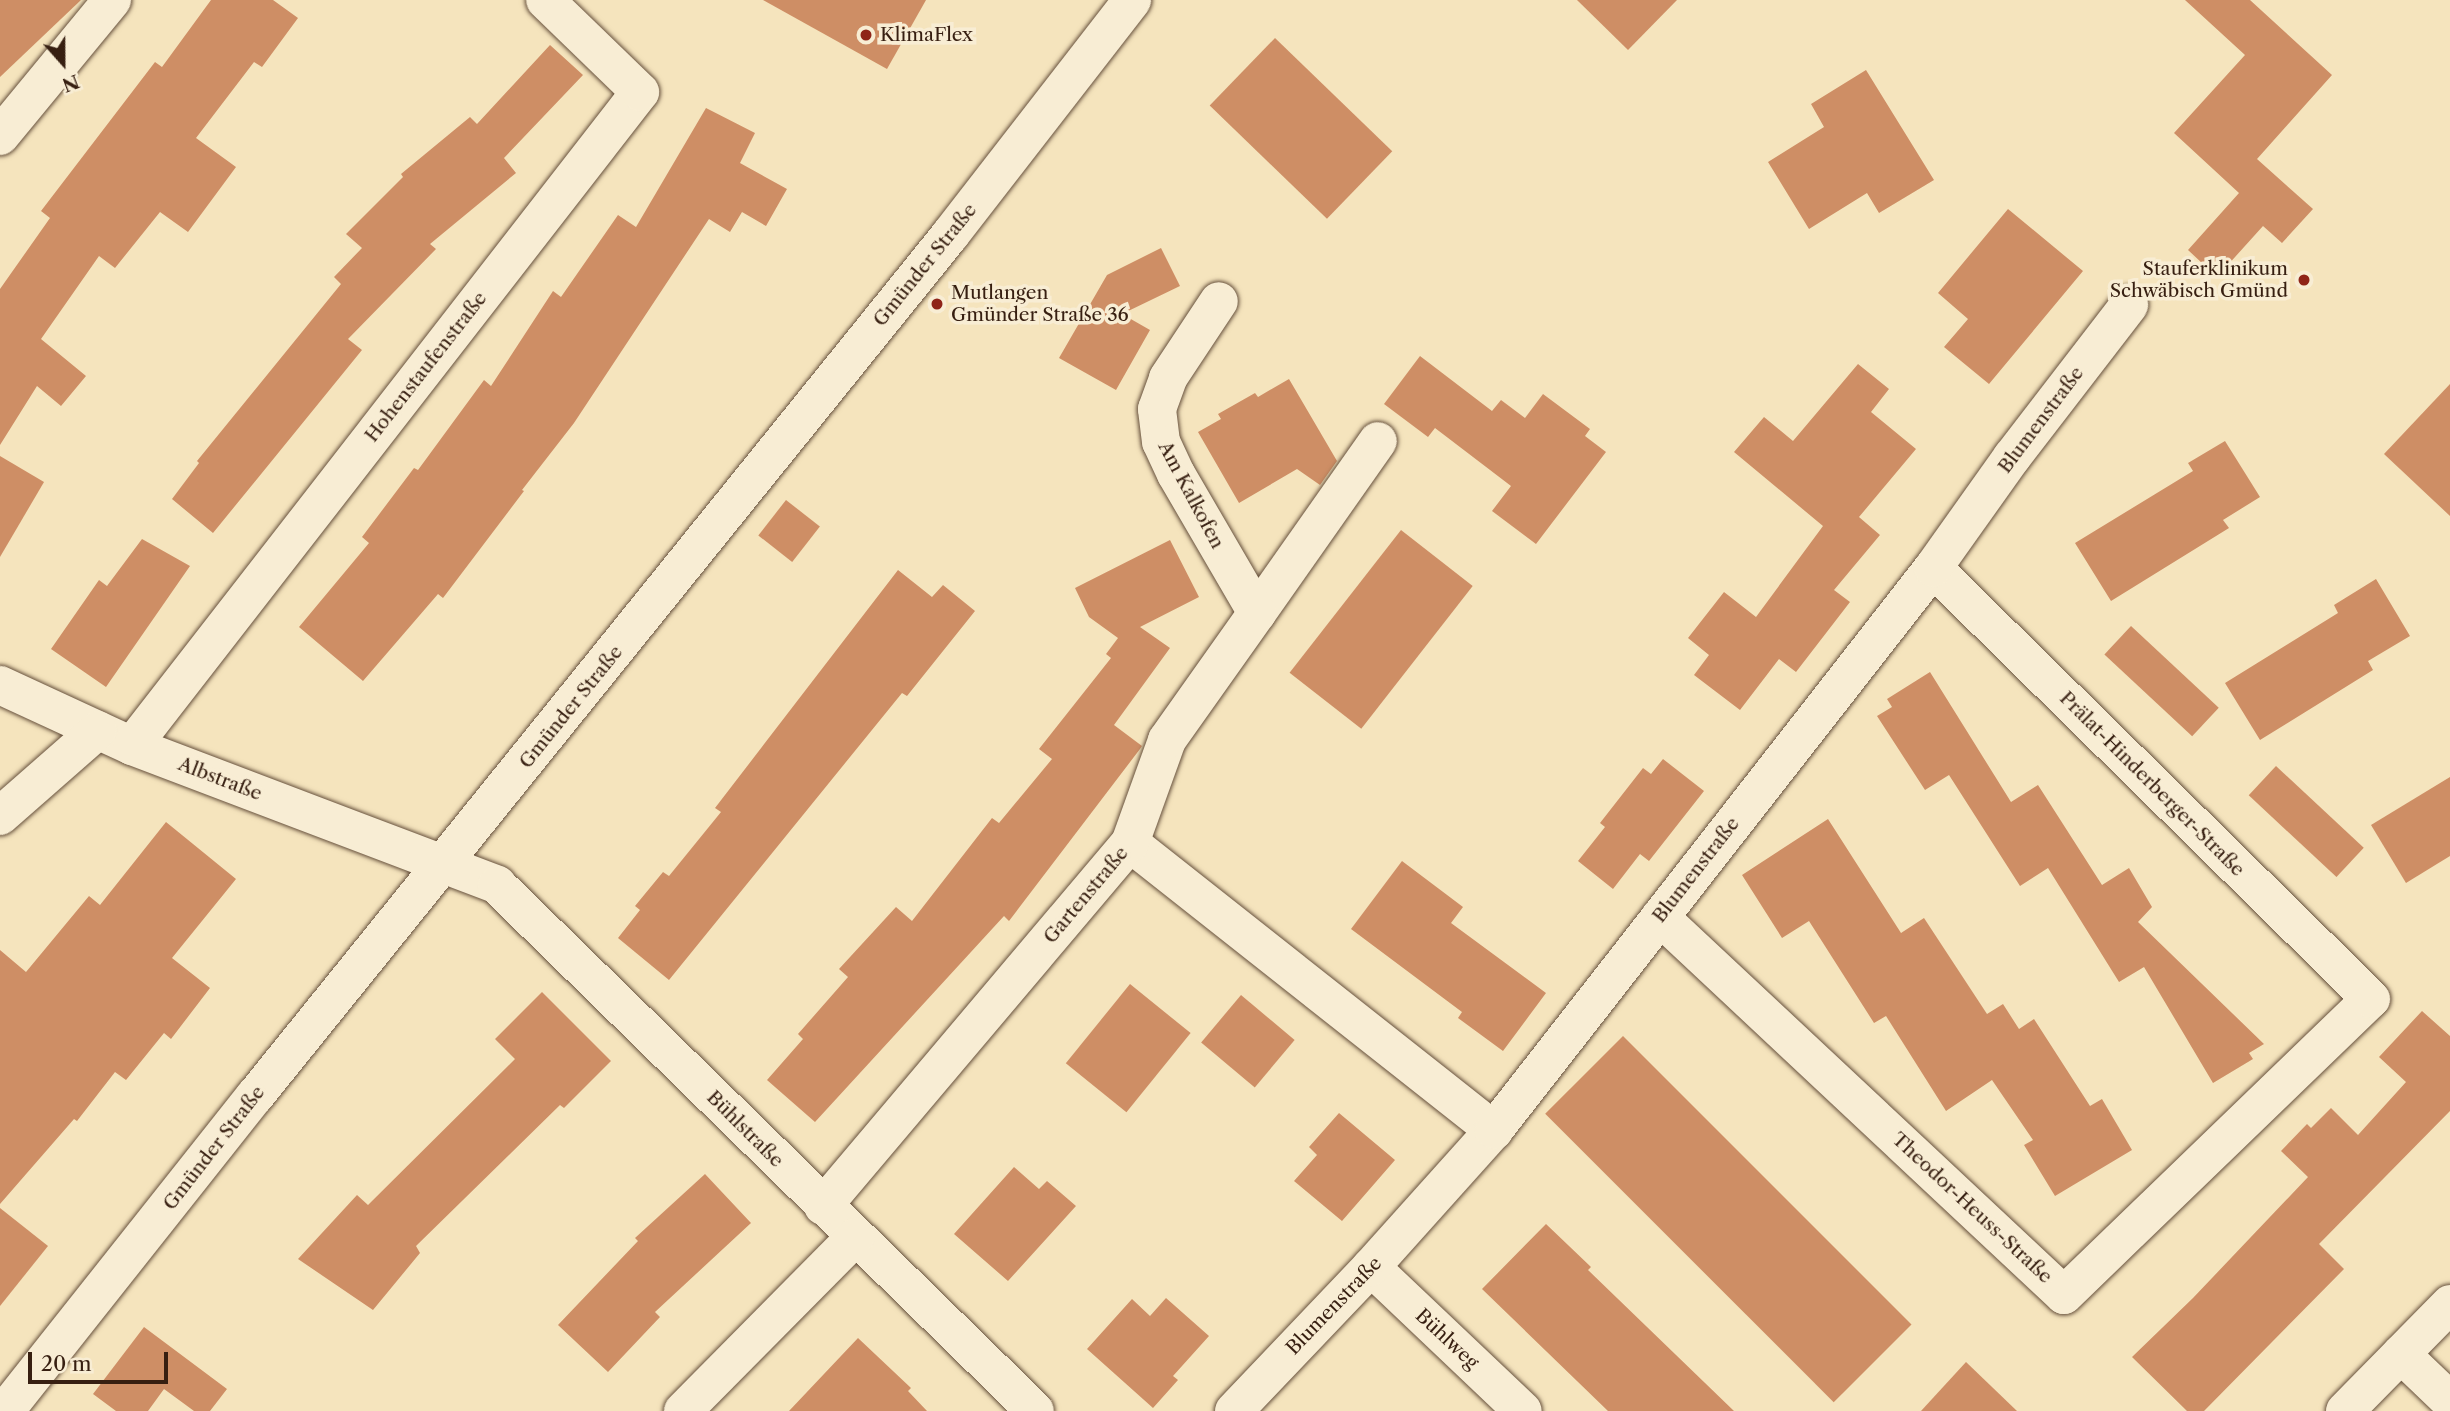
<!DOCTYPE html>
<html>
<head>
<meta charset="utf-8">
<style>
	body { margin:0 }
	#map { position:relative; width:2450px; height:1411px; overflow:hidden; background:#f5e4bd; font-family:"Libre Caslon Text",serif }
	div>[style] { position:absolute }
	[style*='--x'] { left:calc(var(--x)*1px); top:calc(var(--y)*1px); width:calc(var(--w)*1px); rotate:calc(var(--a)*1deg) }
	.building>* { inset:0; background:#ce8e65; transform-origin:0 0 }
	.roads { filter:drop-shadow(0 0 2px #66503c) drop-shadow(0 0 2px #66503c) }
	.street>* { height:38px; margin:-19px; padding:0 19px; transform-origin:19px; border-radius:19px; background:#f8edd4 }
	.secondary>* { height:38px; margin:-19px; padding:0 19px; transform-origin:19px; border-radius:19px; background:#f8edd4 }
	.dots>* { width:19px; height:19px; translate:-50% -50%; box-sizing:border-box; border:4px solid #f8edd4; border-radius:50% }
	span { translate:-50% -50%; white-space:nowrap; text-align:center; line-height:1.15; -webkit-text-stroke:7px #f8edd4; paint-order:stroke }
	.poi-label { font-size:19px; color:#371f11 }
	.left { translate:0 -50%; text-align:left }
	.right { translate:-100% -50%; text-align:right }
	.street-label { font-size:19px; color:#371f11 }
	.north { position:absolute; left:28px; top:28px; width:70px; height:70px; -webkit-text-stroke:5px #f8edd4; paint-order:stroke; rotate:159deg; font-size:19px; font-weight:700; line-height:28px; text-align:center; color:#371f11 }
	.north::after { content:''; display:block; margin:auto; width:24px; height:32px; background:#371f11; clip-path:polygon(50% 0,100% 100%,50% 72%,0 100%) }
	.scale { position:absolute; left:28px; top:1352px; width:140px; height:32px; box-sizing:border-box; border:4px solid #371f11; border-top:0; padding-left:9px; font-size:21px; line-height:24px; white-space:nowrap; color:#371f11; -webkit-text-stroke:5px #f8edd4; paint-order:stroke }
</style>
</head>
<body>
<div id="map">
	<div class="building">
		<i style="clip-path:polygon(0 0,81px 0,0 77px)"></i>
		<i style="clip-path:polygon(211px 0,273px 0,298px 18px,262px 67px,254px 62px,196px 138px,236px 167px,188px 232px,160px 212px,115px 268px,99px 256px,41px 339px,86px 376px,61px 406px,37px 386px,0 445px,0 289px,50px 218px,41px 211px,155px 62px,162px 67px)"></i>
		<i style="clip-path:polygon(763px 0,926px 0,887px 69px)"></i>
		<i style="clip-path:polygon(1577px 0,1677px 0,1628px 50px)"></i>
		<i style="clip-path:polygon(2185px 0,2250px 0,2332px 75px,2257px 159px,2313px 209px,2282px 243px,2263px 226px,2217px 277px,2188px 250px,2239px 193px,2174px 133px,2245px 55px)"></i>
		<i style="left:1275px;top:38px;width:163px;height:94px;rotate:44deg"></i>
		<i style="clip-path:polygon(550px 45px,583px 75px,504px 158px,516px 173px,430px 244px,436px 249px,348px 339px,362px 350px,213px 533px,172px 499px,199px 463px,197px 461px,341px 284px,334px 277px,362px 248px,346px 234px,403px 177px,401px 174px,470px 117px,477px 124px)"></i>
		<i style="clip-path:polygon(1866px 70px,1934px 180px,1879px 213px,1867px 193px,1809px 229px,1768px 162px,1824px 127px,1811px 104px)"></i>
		<i style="clip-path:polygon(706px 108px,755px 133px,740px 163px,787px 189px,766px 226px,742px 212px,730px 232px,709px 219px,574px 423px,522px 490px,524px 491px,443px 598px,438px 594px,363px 681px,299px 627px,369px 543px,362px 537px,414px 468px,418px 470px,484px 380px,491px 386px,553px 291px,561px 297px,618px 215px,636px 227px)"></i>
		<i style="clip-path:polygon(2008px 209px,2083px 271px,1989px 384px,1944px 347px,1968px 319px,1938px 293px)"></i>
		<i style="clip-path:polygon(1161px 248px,1180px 286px,1122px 314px,1150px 330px,1116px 390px,1059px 358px,1107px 275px)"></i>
		<i style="clip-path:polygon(1420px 356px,1492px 411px,1501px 400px,1525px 418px,1543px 394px,1590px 429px,1585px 436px,1606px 452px,1536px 544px,1492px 511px,1511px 486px,1435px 428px,1428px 437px,1384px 404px)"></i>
		<i style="clip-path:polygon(1858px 364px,1889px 389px,1871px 412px,1916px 449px,1859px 517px,1880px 535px,1834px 590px,1850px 602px,1796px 672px,1779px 659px,1740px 710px,1694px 675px,1709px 655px,1688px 638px,1724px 592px,1756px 617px,1823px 526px,1734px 452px,1764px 417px,1793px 441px)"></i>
		<i style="clip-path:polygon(1289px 379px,1337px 461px,1320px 485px,1297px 469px,1239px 503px,1198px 432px,1221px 419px,1218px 414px,1255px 393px,1258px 397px)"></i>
		<i style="clip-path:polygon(2450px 384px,2450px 516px,2384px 454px)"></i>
		<i style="clip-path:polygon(2225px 441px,2260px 497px,2223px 520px,2229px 528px,2111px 601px,2075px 543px,2193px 471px,2188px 463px)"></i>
		<i style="clip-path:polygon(0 456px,44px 482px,0 557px)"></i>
		<i style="left:786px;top:500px;width:43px;height:45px;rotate:38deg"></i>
		<i style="left:1401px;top:530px;width:91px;height:181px;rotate:38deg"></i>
		<i style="clip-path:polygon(142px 539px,190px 566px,106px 687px,51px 649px,99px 580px,107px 586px)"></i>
		<i style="clip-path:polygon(1170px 540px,1199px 597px,1140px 627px,1170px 648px,1114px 725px,1142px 746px,1140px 749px,1009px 921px,1004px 916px,815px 1122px,767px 1080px,803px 1039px,798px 1034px,848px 977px,839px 969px,896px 907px,912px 921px,992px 818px,999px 823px,1052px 759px,1039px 749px,1111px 658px,1106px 654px,1118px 638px,1089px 617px,1075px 588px)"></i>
		<i style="clip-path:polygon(898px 570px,932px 597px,943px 585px,975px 611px,907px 696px,902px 693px,669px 980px,618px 938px,640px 910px,635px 906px,663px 872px,669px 876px,721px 812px,715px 808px)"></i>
		<i style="clip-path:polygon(2376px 579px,2410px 636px,2368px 661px,2373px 670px,2260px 740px,2225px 683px,2338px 613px,2334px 605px)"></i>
		<i style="left:2131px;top:626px;width:120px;height:39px;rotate:43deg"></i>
		<i style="clip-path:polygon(1930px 672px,2011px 802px,2038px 785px,2102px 885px,2129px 868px,2152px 907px,2138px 922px,2264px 1044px,2249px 1053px,2253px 1059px,2213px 1083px,2144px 967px,2119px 982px,2048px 868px,2020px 886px,1949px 775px,1925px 790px,1877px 716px,1892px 707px,1887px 699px)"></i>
		<i style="clip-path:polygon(1663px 759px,1704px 791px,1649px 861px,1640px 854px,1613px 889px,1578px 861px,1605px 827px,1600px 823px,1643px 768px,1651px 774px)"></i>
		<i style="left:2276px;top:766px;width:120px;height:40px;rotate:43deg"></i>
		<i style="clip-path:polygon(2450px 777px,2450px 856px,2406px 883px,2371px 825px)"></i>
		<i style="clip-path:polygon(1828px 819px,1901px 933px,1924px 918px,1987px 1014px,2003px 1004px,2019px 1029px,2034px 1019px,2090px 1106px,2102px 1099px,2132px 1150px,2055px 1196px,2024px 1145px,2033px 1140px,1992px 1080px,1946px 1111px,1886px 1016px,1874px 1023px,1809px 921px,1782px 938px,1742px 875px)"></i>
		<i style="clip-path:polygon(166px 822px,236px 879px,172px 958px,210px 988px,171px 1039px,164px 1033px,126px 1080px,115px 1072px,77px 1121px,74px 1119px,0 1204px,0 950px,26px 972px,89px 896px,100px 905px)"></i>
		<i style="clip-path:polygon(1402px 861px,1463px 907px,1451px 923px,1546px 993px,1503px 1051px,1458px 1018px,1462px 1012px,1351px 929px)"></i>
		<i style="left:1130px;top:984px;width:78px;height:102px;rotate:39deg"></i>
		<i style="clip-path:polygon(542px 992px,611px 1061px,564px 1108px,560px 1105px,416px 1246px,420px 1253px,373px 1310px,298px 1259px,357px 1195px,368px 1205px,515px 1059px,495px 1039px)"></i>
		<i style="left:1241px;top:995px;width:70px;height:62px;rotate:40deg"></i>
		<i style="clip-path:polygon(2422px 1011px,2450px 1036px,2450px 1111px,2319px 1244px,2344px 1269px,2204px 1411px,2187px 1411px,2132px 1357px,2193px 1298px,2308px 1177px,2281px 1151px,2307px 1124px,2311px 1128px,2331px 1108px,2358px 1135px,2406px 1082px,2379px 1057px)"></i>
		<i style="left:1623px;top:1036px;width:408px;height:110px;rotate:45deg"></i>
		<i style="clip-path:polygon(1339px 1113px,1395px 1160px,1342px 1221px,1294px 1181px,1317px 1155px,1309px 1147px)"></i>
		<i style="clip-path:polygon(1014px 1167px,1039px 1189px,1047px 1181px,1076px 1206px,1008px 1281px,954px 1234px)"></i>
		<i style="clip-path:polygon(705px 1174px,751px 1223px,655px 1312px,660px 1317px,608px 1372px,558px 1325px,638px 1241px,635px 1238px)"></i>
		<i style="clip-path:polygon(0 1208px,48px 1246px,0 1306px)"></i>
		<i style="clip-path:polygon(1546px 1224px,1591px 1267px,1588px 1270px,1734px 1411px,1608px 1411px,1482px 1289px)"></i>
		<i style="clip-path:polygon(1166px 1298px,1209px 1336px,1173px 1376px,1178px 1380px,1153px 1408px,1087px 1349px,1132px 1299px,1150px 1316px)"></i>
		<i style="clip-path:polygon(144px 1327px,227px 1389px,210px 1411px,194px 1411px,164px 1389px,148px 1411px,116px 1411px,93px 1394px)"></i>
		<i style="clip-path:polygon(858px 1338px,911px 1388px,908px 1391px,927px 1411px,789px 1411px)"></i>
		<i style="clip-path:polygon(1966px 1362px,2017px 1411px,1921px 1411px)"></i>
	</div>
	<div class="roads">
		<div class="street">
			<i style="--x:0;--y:136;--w:176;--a:-50.5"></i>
			<i style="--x:1257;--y:613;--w:210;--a:-54.9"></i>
			<i style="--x:0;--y:685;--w:145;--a:24.8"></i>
			<i style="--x:132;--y:746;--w:391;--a:20.8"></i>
			<i style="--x:497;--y:885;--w:752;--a:44.35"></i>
			<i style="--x:132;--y:746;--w:828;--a:-52.16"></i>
			<i style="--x:640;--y:92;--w:132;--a:-135.9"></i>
			<i style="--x:0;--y:816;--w:130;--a:-41.3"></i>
			<i style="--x:1130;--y:843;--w:464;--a:38.3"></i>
			<i style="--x:1660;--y:917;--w:553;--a:43.1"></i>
			<i style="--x:2064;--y:1295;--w:426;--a:-44"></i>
			<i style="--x:2371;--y:999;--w:614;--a:-135.46"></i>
			<i style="--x:823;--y:1206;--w:475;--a:-49.8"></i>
			<i style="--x:1130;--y:843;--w:109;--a:-70.2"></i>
			<i style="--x:1167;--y:740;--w:156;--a:-54.7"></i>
			<i style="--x:1257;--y:613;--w:161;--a:-120.2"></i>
			<i style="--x:1176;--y:474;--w:35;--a:-115"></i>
			<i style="--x:1161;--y:442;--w:33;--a:-97"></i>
			<i style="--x:1157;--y:409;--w:33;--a:-70"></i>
			<i style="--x:1168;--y:378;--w:92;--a:-56.5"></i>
			<i style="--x:1371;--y:1267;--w:209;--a:43.5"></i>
			<i style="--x:2401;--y:1354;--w:68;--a:43.8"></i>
			<i style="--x:683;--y:1411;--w:245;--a:-45.3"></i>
			<i style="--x:1234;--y:1411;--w:199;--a:-46.4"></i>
			<i style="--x:1371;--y:1267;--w:184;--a:-48.1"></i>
			<i style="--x:1494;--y:1130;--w:713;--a:-52.01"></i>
			<i style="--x:1933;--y:568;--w:136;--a:-54.6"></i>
			<i style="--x:2012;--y:457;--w:192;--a:-52.4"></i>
		</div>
		<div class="secondary">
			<i style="--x:5;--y:1411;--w:402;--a:-51.6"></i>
			<i style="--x:255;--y:1096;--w:1107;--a:-51.09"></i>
			<i style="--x:950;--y:235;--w:297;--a:-52.2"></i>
			<i style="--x:2345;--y:1411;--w:150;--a:-45.5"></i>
		</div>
	</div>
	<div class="dots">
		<i style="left:866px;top:35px;background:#8f2418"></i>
		<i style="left:2304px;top:280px;background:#8f2418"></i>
		<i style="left:937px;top:304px;background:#8f2418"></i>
	</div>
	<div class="poi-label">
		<span class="left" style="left:880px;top:35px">KlimaFlex</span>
		<span class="right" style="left:2288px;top:280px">Stauferklinikum<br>Schwäbisch Gmünd</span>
		<span class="left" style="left:951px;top:304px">Mutlangen<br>Gmünder Straße 36</span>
	</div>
	<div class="street-label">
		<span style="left:925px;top:265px;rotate:-51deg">Gmünder Straße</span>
		<span style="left:426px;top:367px;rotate:-52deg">Hohenstaufenstraße</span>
		<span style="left:2041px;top:420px;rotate:-53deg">Blumenstraße</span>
		<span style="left:1191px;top:495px;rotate:62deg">Am Kalkofen</span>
		<span style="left:571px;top:707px;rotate:-51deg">Gmünder Straße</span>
		<span style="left:220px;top:779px;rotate:21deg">Albstraße</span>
		<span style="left:2152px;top:784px;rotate:45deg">Prälat-Hinderberger-Straße</span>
		<span style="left:1696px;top:870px;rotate:-52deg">Blumenstraße</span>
		<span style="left:1086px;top:895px;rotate:-50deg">Gartenstraße</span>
		<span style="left:745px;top:1129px;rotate:45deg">Bühlstraße</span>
		<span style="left:214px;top:1148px;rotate:-52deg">Gmünder Straße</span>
		<span style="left:1972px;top:1208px;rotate:43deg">Theodor-Heuss-Straße</span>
		<span style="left:1334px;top:1306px;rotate:-46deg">Blumenstraße</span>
		<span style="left:1447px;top:1339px;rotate:43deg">Bühlweg</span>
	</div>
	<div class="north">N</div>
	<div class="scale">20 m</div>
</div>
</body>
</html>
